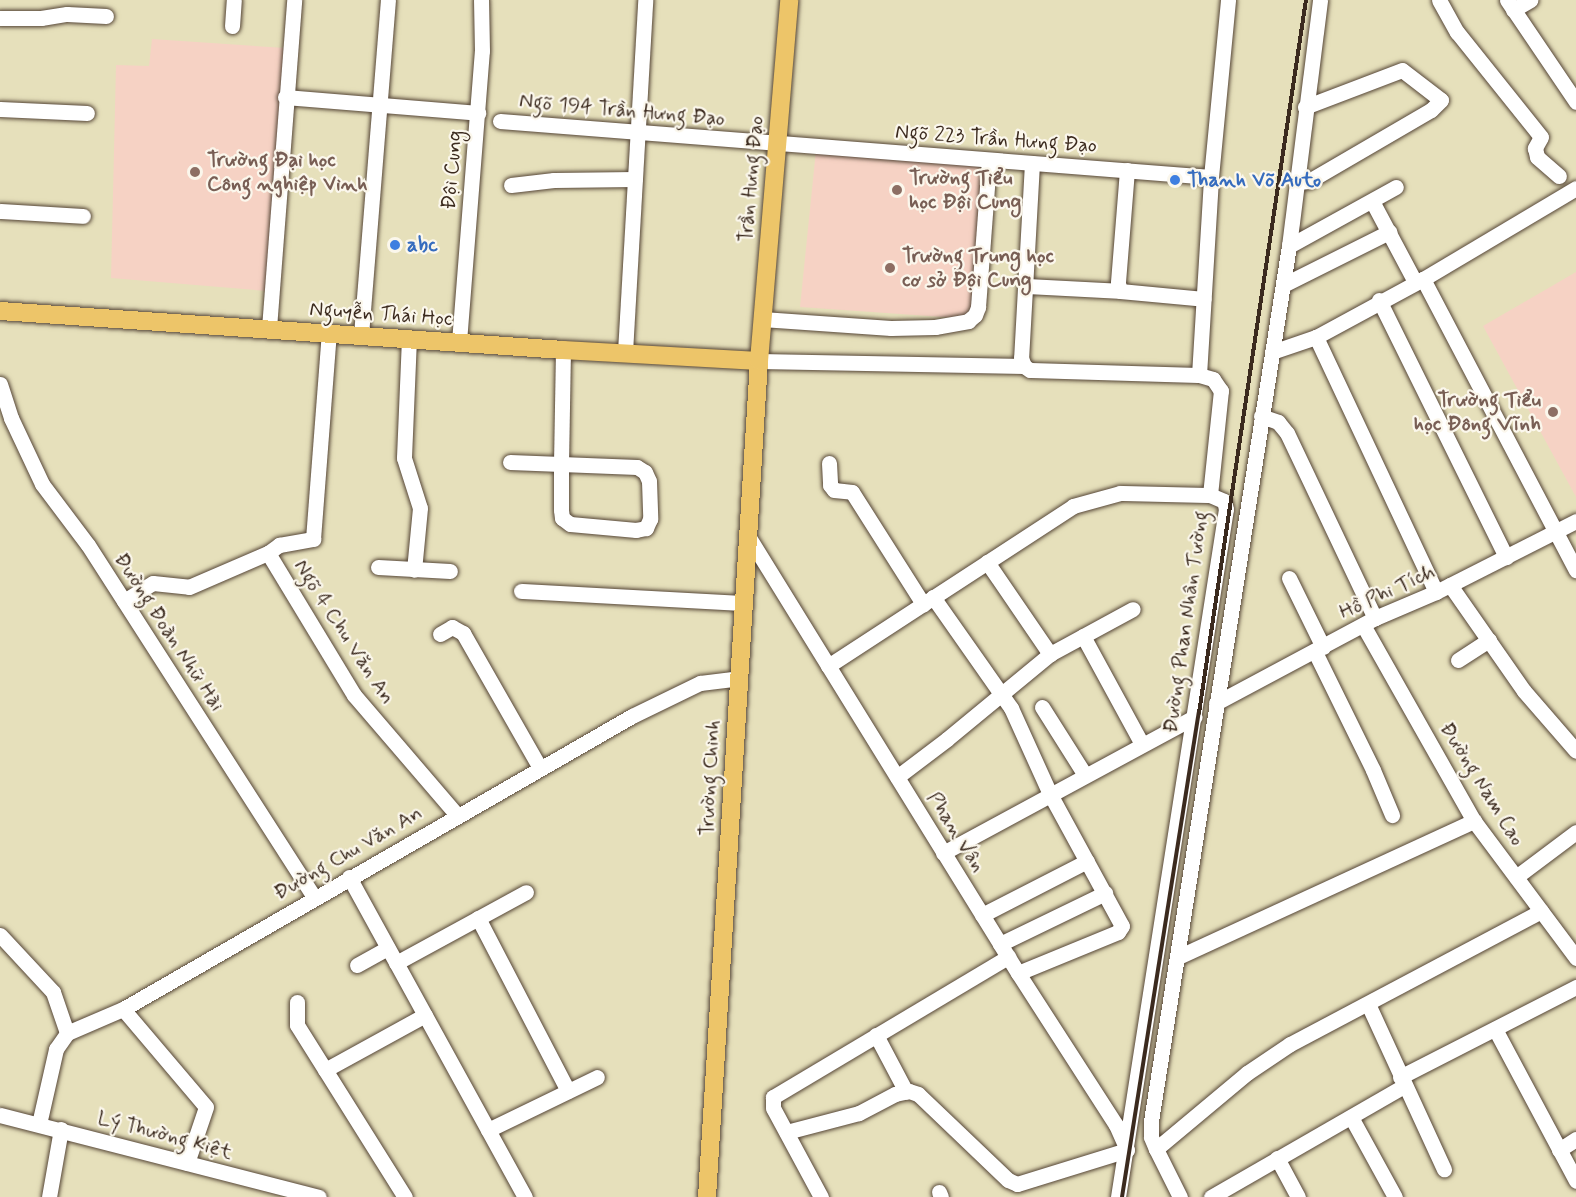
<!DOCTYPE html>
<html>
<head>
<meta charset="utf-8">
<style>
	body { margin:0 }
	#map { position:relative; width:1576px; height:1197px; overflow:hidden; background:#e6e0bb; font-family:Mynerve,sans-serif }
	div>[style] { position:absolute }
	[style*='--x'] { left:calc(var(--x)*1px); top:calc(var(--y)*1px); width:calc(var(--w)*1px); rotate:calc(var(--a)*1deg) }
	.built>* { inset:0; background:#f6d2c4 }
	.roads { filter:drop-shadow(0 0 2px #554536) drop-shadow(0 0 2px #554536) }
	.minor>* { height:15px; margin:-7.5px; padding:0 7.5px; transform-origin:7.5px; border-radius:7.5px; background:#fff }
	.major>* { height:18px; margin:-9px; padding:0 9px; transform-origin:9px; border-radius:9px; background:#edc569 }
	.rail>* { height:4px; margin:-2px; padding:0 2px; transform-origin:2px; border-radius:2px; background:#3b2a1e }
	.dots>* { width:16px; height:16px; translate:-50% -50%; box-sizing:border-box; border:3px solid #fbf7ec; border-radius:50% }
	span { translate:-50% -50%; white-space:nowrap; text-align:center; line-height:1.15; -webkit-text-stroke:4.5px #fbf7ec; paint-order:stroke }
	.street-label { font-size:21px; color:#3b2a1e }
	.education-label { font-size:21px; color:#785e54; font-weight:700 }
	.left { translate:0 -50%; text-align:left }
	.right { translate:-100% -50%; text-align:right }
	.shop-label { font-size:21px; color:#366cbe; font-weight:700 }
</style>
</head>
<body>
<div id="map">
	<div class="built">
		<i style="clip-path:polygon(152px 39px,285px 48px,267px 291px,111px 278px,116px 65px,149px 66px)"></i>
		<i style="clip-path:polygon(816px 150px,983px 163px,972px 312px,957px 318px,800px 307px)"></i>
		<i style="clip-path:polygon(1576px 272px,1576px 497px,1483px 326px)"></i>
	</div>
	<div class="roads">
		<div class="minor">
			<i style="--x:1439;--y:0;--w:37;--a:61"></i>
			<i style="--x:1457;--y:32;--w:134;--a:51.3"></i>
			<i style="--x:1541;--y:137;--w:13;--a:119"></i>
			<i style="--x:1535;--y:148;--w:9;--a:77"></i>
			<i style="--x:1537;--y:157;--w:29;--a:41"></i>
			<i style="--x:1507;--y:0;--w:123;--a:55.9"></i>
			<i style="--x:1513;--y:10;--w:20;--a:-30"></i>
			<i style="--x:0;--y:18;--w:41;--a:0"></i>
			<i style="--x:41;--y:18;--w:26;--a:-9"></i>
			<i style="--x:67;--y:14;--w:39;--a:3"></i>
			<i style="--x:232;--y:26;--w:26;--a:-86"></i>
			<i style="--x:285;--y:97;--w:194;--a:4.7"></i>
			<i style="--x:0;--y:109;--w:87;--a:2.6"></i>
			<i style="--x:500;--y:121;--w:713;--a:4.5"></i>
			<i style="--x:1032;--y:163;--w:195;--a:93.2"></i>
			<i style="--x:1021;--y:358;--w:9;--a:69"></i>
			<i style="--x:1024;--y:366;--w:7;--a:34"></i>
			<i style="--x:1030;--y:370;--w:169;--a:1.7"></i>
			<i style="--x:1127;--y:170;--w:113;--a:94.6"></i>
			<i style="--x:1118;--y:283;--w:8;--a:76"></i>
			<i style="--x:1120;--y:291;--w:84;--a:5.4"></i>
			<i style="--x:1298;--y:182;--w:11;--a:-5"></i>
			<i style="--x:1309;--y:181;--w:141;--a:-30.2"></i>
			<i style="--x:1431;--y:110;--w:14;--a:-45"></i>
			<i style="--x:1441;--y:100;--w:49;--a:-142.4"></i>
			<i style="--x:1402;--y:70;--w:104;--a:159.1"></i>
			<i style="--x:511;--y:185;--w:43;--a:-6.6"></i>
			<i style="--x:554;--y:180;--w:81;--a:-0.7"></i>
			<i style="--x:1372;--y:201;--w:92;--a:62"></i>
			<i style="--x:0;--y:211;--w:83;--a:3.4"></i>
			<i style="--x:1289;--y:246;--w:122;--a:-28.9"></i>
			<i style="--x:1423;--y:279;--w:329;--a:62.3"></i>
			<i style="--x:1283;--y:285;--w:119;--a:-26.6"></i>
			<i style="--x:1025;--y:286;--w:95;--a:3"></i>
			<i style="--x:1379;--y:300;--w:287;--a:63.7"></i>
			<i style="--x:762;--y:319;--w:129;--a:4"></i>
			<i style="--x:891;--y:328;--w:44;--a:-1.3"></i>
			<i style="--x:935;--y:327;--w:34;--a:-10"></i>
			<i style="--x:968;--y:321;--w:9;--a:-41"></i>
			<i style="--x:975;--y:315;--w:9;--a:-69"></i>
			<i style="--x:978;--y:307;--w:147;--a:-85.7"></i>
			<i style="--x:269;--y:328;--w:329;--a:-85.6"></i>
			<i style="--x:361;--y:335;--w:336;--a:-85.4"></i>
			<i style="--x:409;--y:338;--w:120;--a:92.4"></i>
			<i style="--x:404;--y:458;--w:52;--a:72.3"></i>
			<i style="--x:420;--y:508;--w:62;--a:95.5"></i>
			<i style="--x:459;--y:342;--w:292;--a:-85.5"></i>
			<i style="--x:482;--y:51;--w:51;--a:-91.1"></i>
			<i style="--x:625;--y:352;--w:353;--a:-86.7"></i>
			<i style="--x:1272;--y:352;--w:46;--a:-18.8"></i>
			<i style="--x:759;--y:361;--w:265;--a:1.1"></i>
			<i style="--x:0;--y:384;--w:36;--a:72"></i>
			<i style="--x:11;--y:418;--w:73;--a:64.8"></i>
			<i style="--x:42;--y:484;--w:76;--a:53"></i>
			<i style="--x:88;--y:545;--w:418;--a:57.3"></i>
			<i style="--x:1261;--y:416;--w:18;--a:19"></i>
			<i style="--x:1278;--y:422;--w:14;--a:51"></i>
			<i style="--x:1287;--y:433;--w:205;--a:64.6"></i>
			<i style="--x:510;--y:462;--w:51;--a:2.2"></i>
			<i style="--x:561;--y:464;--w:76;--a:2.3"></i>
			<i style="--x:637;--y:467;--w:9;--a:32"></i>
			<i style="--x:645;--y:472;--w:10;--a:66"></i>
			<i style="--x:649;--y:481;--w:38;--a:88"></i>
			<i style="--x:650;--y:519;--w:10;--a:114"></i>
			<i style="--x:646;--y:528;--w:10;--a:169"></i>
			<i style="--x:636;--y:530;--w:66;--a:-174.8"></i>
			<i style="--x:570;--y:524;--w:10;--a:-143"></i>
			<i style="--x:562;--y:518;--w:8;--a:-97"></i>
			<i style="--x:561;--y:510;--w:46;--a:-90"></i>
			<i style="--x:561;--y:464;--w:114;--a:-89"></i>
			<i style="--x:829;--y:463;--w:22;--a:87"></i>
			<i style="--x:830;--y:485;--w:6;--a:51"></i>
			<i style="--x:834;--y:490;--w:18;--a:6"></i>
			<i style="--x:852;--y:492;--w:133;--a:57.6"></i>
			<i style="--x:748;--y:536;--w:514;--a:58.29"></i>
			<i style="--x:1018;--y:973;--w:181;--a:57.2"></i>
			<i style="--x:1116;--y:1125;--w:27;--a:66"></i>
			<i style="--x:1127;--y:1150;--w:115;--a:162.8"></i>
			<i style="--x:1017;--y:1184;--w:10;--a:-156"></i>
			<i style="--x:1008;--y:1180;--w:124;--a:-136.3"></i>
			<i style="--x:918;--y:1094;--w:9;--a:-162"></i>
			<i style="--x:909;--y:1091;--w:14;--a:168"></i>
			<i style="--x:895;--y:1094;--w:41;--a:152.2"></i>
			<i style="--x:859;--y:1113;--w:75;--a:165.4"></i>
			<i style="--x:268;--y:553;--w:166;--a:58.8"></i>
			<i style="--x:354;--y:695;--w:158;--a:49.4"></i>
			<i style="--x:987;--y:562;--w:112;--a:55.6"></i>
			<i style="--x:378;--y:567;--w:72;--a:3.2"></i>
			<i style="--x:1289;--y:578;--w:77;--a:63.8"></i>
			<i style="--x:1450;--y:585;--w:129;--a:55.1"></i>
			<i style="--x:1524;--y:691;--w:79;--a:49.1"></i>
			<i style="--x:521;--y:591;--w:223;--a:3.1"></i>
			<i style="--x:1436;--y:592;--w:282;--a:-115.2"></i>
			<i style="--x:1316;--y:337;--w:122;--a:-28.5"></i>
			<i style="--x:1423;--y:279;--w:178;--a:-30.7"></i>
			<i style="--x:933;--y:597;--w:136;--a:54.9"></i>
			<i style="--x:1011;--y:708;--w:94;--a:65.6"></i>
			<i style="--x:1050;--y:794;--w:150;--a:61.4"></i>
			<i style="--x:1122;--y:926;--w:7;--a:124"></i>
			<i style="--x:1118;--y:932;--w:108;--a:157.7"></i>
			<i style="--x:124;--y:601;--w:34;--a:-32"></i>
			<i style="--x:153;--y:583;--w:36;--a:6"></i>
			<i style="--x:189;--y:587;--w:86;--a:-23.3"></i>
			<i style="--x:268;--y:553;--w:14;--a:-36"></i>
			<i style="--x:279;--y:545;--w:35;--a:-10"></i>
			<i style="--x:313;--y:539;--w:207;--a:-85.6"></i>
			<i style="--x:1363;--y:625;--w:225;--a:60.5"></i>
			<i style="--x:1474;--y:821;--w:171;--a:53.3"></i>
			<i style="--x:440;--y:634;--w:14;--a:-30"></i>
			<i style="--x:452;--y:627;--w:13;--a:29"></i>
			<i style="--x:463;--y:633;--w:155;--a:60.3"></i>
			<i style="--x:1083;--y:636;--w:123;--a:61.4"></i>
			<i style="--x:1315;--y:652;--w:131;--a:63.8"></i>
			<i style="--x:1373;--y:770;--w:49;--a:67.1"></i>
			<i style="--x:1458;--y:660;--w:37;--a:-33"></i>
			<i style="--x:828;--y:666;--w:293;--a:-33.1"></i>
			<i style="--x:1073;--y:506;--w:49;--a:-15.5"></i>
			<i style="--x:1120;--y:493;--w:90;--a:1.3"></i>
			<i style="--x:1216;--y:703;--w:180;--a:-28.1"></i>
			<i style="--x:1375;--y:618;--w:66;--a:-23.1"></i>
			<i style="--x:1436;--y:592;--w:157;--a:-26.9"></i>
			<i style="--x:1042;--y:707;--w:80;--a:57.7"></i>
			<i style="--x:897;--y:777;--w:63;--a:-37.2"></i>
			<i style="--x:947;--y:739;--w:134;--a:-39.5"></i>
			<i style="--x:1050;--y:654;--w:94;--a:-28.5"></i>
			<i style="--x:943;--y:853;--w:286;--a:-28.4"></i>
			<i style="--x:349;--y:877;--w:365;--a:61.2"></i>
			<i style="--x:1516;--y:877;--w:75;--a:-36.9"></i>
			<i style="--x:982;--y:915;--w:118;--a:-27.2"></i>
			<i style="--x:478;--y:918;--w:195;--a:62.5"></i>
			<i style="--x:0;--y:935;--w:78;--a:47.1"></i>
			<i style="--x:53;--y:992;--w:43;--a:71.1"></i>
			<i style="--x:1000;--y:944;--w:117;--a:-25.9"></i>
			<i style="--x:1178;--y:957;--w:326;--a:-24.7"></i>
			<i style="--x:396;--y:963;--w:148;--a:-28.6"></i>
			<i style="--x:357;--y:965;--w:35;--a:-29"></i>
			<i style="--x:297;--y:1002;--w:23;--a:90"></i>
			<i style="--x:297;--y:1025;--w:203;--a:57.9"></i>
			<i style="--x:1368;--y:1004;--w:182;--a:65.3"></i>
			<i style="--x:123;--y:1009;--w:128;--a:49.7"></i>
			<i style="--x:206;--y:1107;--w:59;--a:108.7"></i>
			<i style="--x:1495;--y:1029;--w:172;--a:61.9"></i>
			<i style="--x:876;--y:1035;--w:64;--a:62.2"></i>
			<i style="--x:325;--y:1070;--w:114;--a:-28.8"></i>
			<i style="--x:1400;--y:1077;--w:198;--a:-27.1"></i>
			<i style="--x:0;--y:1115;--w:329;--a:14.4"></i>
			<i style="--x:1351;--y:1117;--w:91;--a:61.2"></i>
			<i style="--x:39;--y:1124;--w:77;--a:-77.2"></i>
			<i style="--x:56;--y:1049;--w:19;--a:-55"></i>
			<i style="--x:67;--y:1033;--w:61;--a:-23.2"></i>
			<i style="--x:123;--y:1009;--w:587;--a:-29.93"></i>
			<i style="--x:632;--y:716;--w:76;--a:-25.9"></i>
			<i style="--x:700;--y:683;--w:39;--a:-7"></i>
			<i style="--x:488;--y:1130;--w:121;--a:-25.9"></i>
			<i style="--x:1156;--y:1149;--w:119;--a:-39.9"></i>
			<i style="--x:1247;--y:1073;--w:52;--a:-34"></i>
			<i style="--x:1290;--y:1044;--w:284;--a:-27.9"></i>
			<i style="--x:1559;--y:1150;--w:20;--a:-33"></i>
			<i style="--x:1277;--y:1158;--w:44;--a:61.7"></i>
			<i style="--x:939;--y:1192;--w:5;--a:68"></i>
			<i style="--x:49;--y:1197;--w:69;--a:-80"></i>
			<i style="--x:821;--y:1197;--w:101;--a:-118.3"></i>
			<i style="--x:773;--y:1108;--w:11;--a:-90"></i>
			<i style="--x:773;--y:1097;--w:274;--a:-30.8"></i>
			<i style="--x:1118;--y:1197;--w:696;--a:-81.08"></i>
			<i style="--x:1226;--y:509;--w:8;--a:-104"></i>
			<i style="--x:1224;--y:501;--w:15;--a:-157"></i>
			<i style="--x:1210;--y:495;--w:105;--a:-84"></i>
			<i style="--x:1221;--y:391;--w:14;--a:-124"></i>
			<i style="--x:1213;--y:379;--w:15;--a:-164"></i>
			<i style="--x:1199;--y:375;--w:198;--a:-86.5"></i>
			<i style="--x:1211;--y:177;--w:178;--a:-84.5"></i>
			<i style="--x:1180;--y:1197;--w:54;--a:-116.6"></i>
			<i style="--x:1156;--y:1149;--w:13;--a:-113"></i>
			<i style="--x:1151;--y:1137;--w:16;--a:-90"></i>
			<i style="--x:1151;--y:1121;--w:886;--a:-81.04"></i>
			<i style="--x:1289;--y:246;--w:248;--a:-82.8"></i>
			<i style="--x:1211;--y:1197;--w:223;--a:-29.9"></i>
		</div>
		<div class="major">
			<i style="--x:0;--y:311;--w:564;--a:3.96"></i>
			<i style="--x:563;--y:350;--w:196;--a:3.2"></i>
			<i style="--x:707;--y:1197;--w:838;--a:-86.44"></i>
			<i style="--x:759;--y:361;--w:362;--a:-85.2"></i>
		</div>
	</div>
	<div class="rail">
		<i style="--x:1122;--y:1197;--w:490;--a:-81"></i>
		<i style="--x:1199;--y:713;--w:721;--a:-81.47"></i>
	</div>
	<div class="dots">
		<i style="left:195px;top:172px;background:#8d6e63"></i>
		<i style="left:1175px;top:180px;background:#3f7fe0"></i>
		<i style="left:897px;top:190px;background:#8d6e63"></i>
		<i style="left:395px;top:245px;background:#3f7fe0"></i>
		<i style="left:890px;top:268px;background:#8d6e63"></i>
		<i style="left:1553px;top:412px;background:#8d6e63"></i>
	</div>
	<div class="street-label">
		<span style="left:622px;top:110px;rotate:5deg">Ngõ 194 Trần Hưng Đạo</span>
		<span style="left:996px;top:139px;rotate:4deg">Ngõ 223 Trần Hưng Đạo</span>
		<span style="left:452px;top:170px;rotate:-85deg">Đội Cung</span>
		<span style="left:751px;top:179px;rotate:-85deg">Trần Hưng Đạo</span>
		<span style="left:381px;top:314px;rotate:4deg">Nguyễn Thái Học</span>
		<span style="left:1387px;top:592px;rotate:-25deg">Hồ Phi Tích</span>
		<span style="left:1186px;top:622px;rotate:-82deg">Đường Phan Nhân Tường</span>
		<span style="left:169px;top:632px;rotate:57deg">Đường Đoàn Nhữ Hài</span>
		<span style="left:344px;top:632px;rotate:57deg">Ngõ 4 Chu Văn An</span>
		<span style="left:710px;top:778px;rotate:-87deg">Trường Chinh</span>
		<span style="left:1482px;top:784px;rotate:58deg">Đường Nam Cao</span>
		<span style="left:956px;top:832px;rotate:58deg">Phan Vân</span>
		<span style="left:348px;top:853px;rotate:-30deg">Đường Chu Văn An</span>
		<span style="left:165px;top:1135px;rotate:15deg">Lý Thường Kiệt</span>
	</div>
	<div class="education-label">
		<span class="left" style="left:207px;top:172px">Trường Đại học<br>Công nghiệp Vinh</span>
		<span class="left" style="left:909px;top:190px">Trường Tiểu<br>học Đội Cung</span>
		<span class="left" style="left:902px;top:268px">Trường Trung học<br>cơ sở Đội Cung</span>
		<span class="right" style="left:1541px;top:412px">Trường Tiểu<br>học Đông Vĩnh</span>
	</div>
	<div class="shop-label">
		<span class="left" style="left:1187px;top:180px">Thanh Võ Auto</span>
		<span class="left" style="left:407px;top:245px">abc</span>
	</div>
</div>
</body>
</html>
